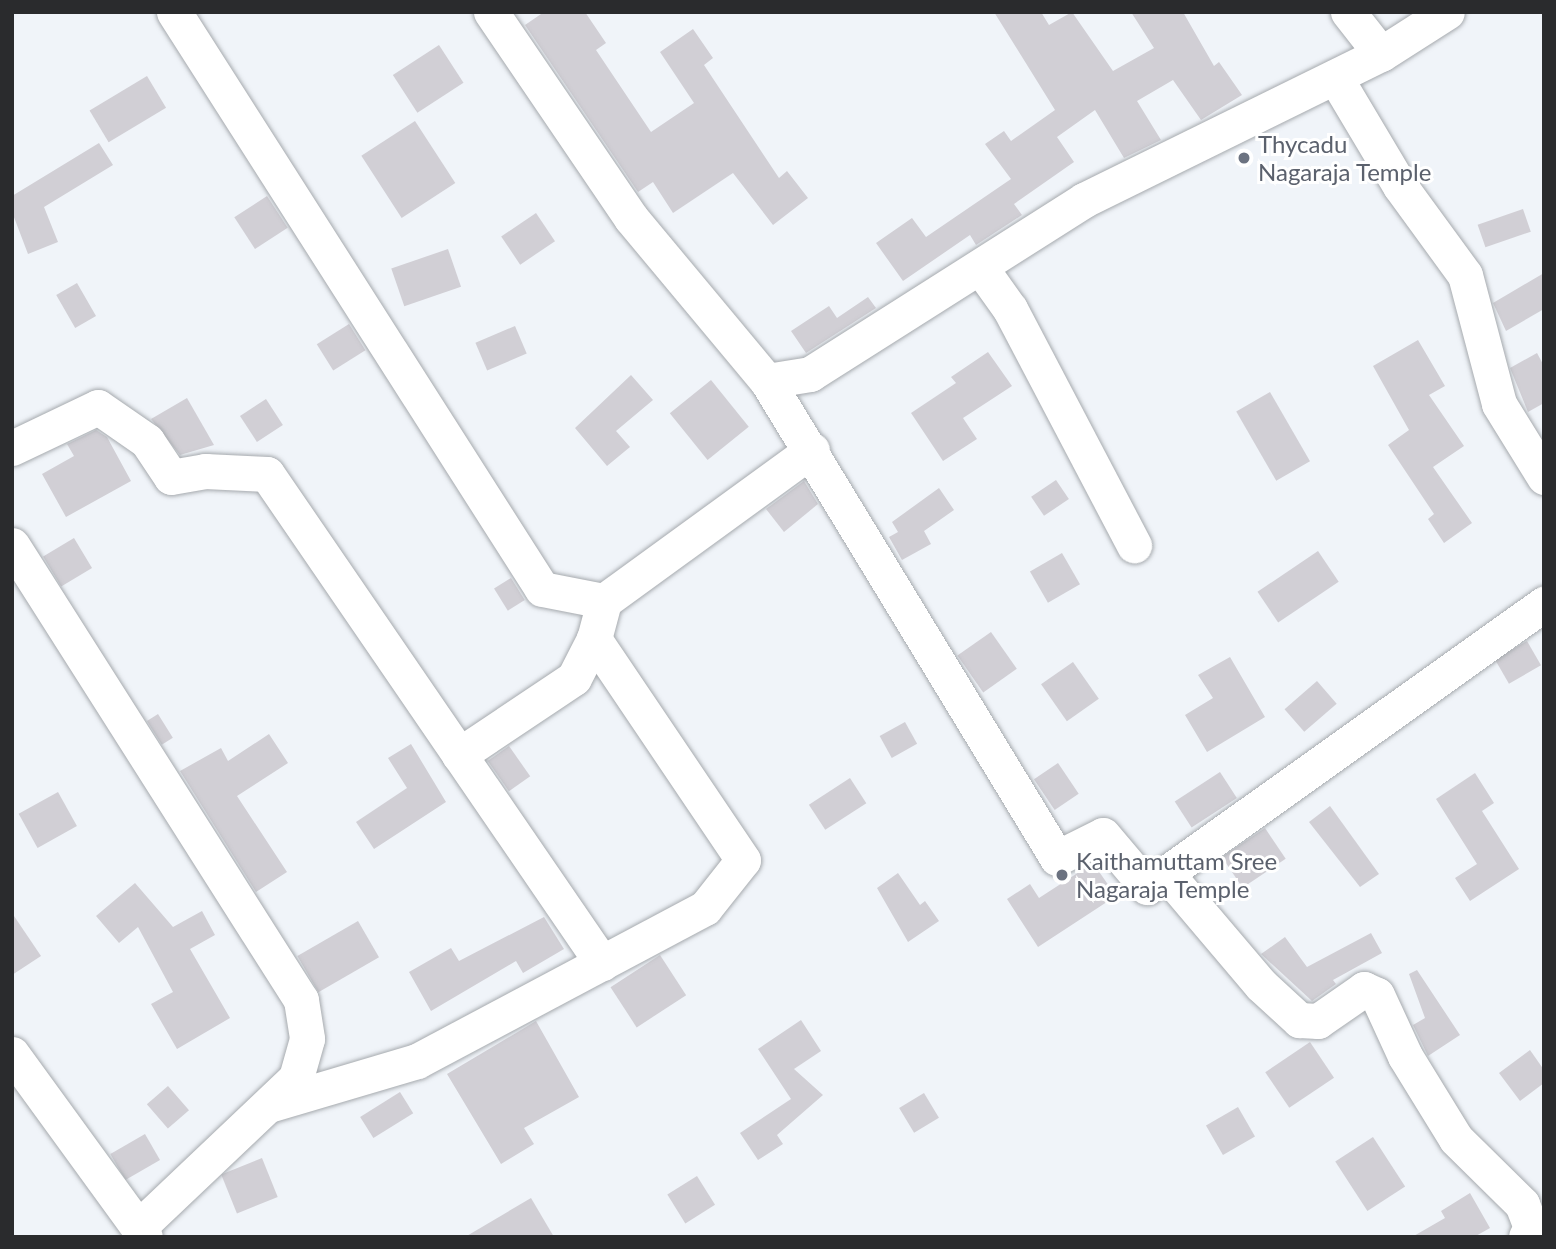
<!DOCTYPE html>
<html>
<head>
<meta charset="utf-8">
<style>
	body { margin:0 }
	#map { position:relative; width:1556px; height:1249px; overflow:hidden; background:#f0f4f9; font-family:Lato,sans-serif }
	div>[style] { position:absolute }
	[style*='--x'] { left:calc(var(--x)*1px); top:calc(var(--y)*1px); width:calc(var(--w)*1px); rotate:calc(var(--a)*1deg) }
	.building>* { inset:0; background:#d1cfd5; transform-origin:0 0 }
	.roads { filter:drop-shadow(0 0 2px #a6aaae) drop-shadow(0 0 2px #a6aaae) }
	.minor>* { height:35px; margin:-17.5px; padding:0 17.5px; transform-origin:17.5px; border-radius:17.5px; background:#fff }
	.dots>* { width:19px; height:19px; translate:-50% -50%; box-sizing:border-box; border:4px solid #fff; border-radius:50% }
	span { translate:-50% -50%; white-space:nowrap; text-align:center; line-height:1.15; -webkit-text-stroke:6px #fff; paint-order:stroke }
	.worship-label { font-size:24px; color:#5b616d }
	.left { translate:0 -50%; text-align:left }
	.frame { position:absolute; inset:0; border:14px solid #2a2b2d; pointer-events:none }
</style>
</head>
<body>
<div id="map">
	<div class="building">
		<i style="clip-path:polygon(544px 12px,585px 12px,606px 43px,596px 50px,651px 132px,694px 103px,660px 52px,693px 29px,713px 58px,704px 65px,779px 178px,787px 171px,808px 198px,773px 225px,733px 173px,673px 213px,653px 182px,638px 192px,525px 25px)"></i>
		<i style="clip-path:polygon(994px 12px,1041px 12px,1049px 25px,1072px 12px,1113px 71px,1154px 48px,1131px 12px,1183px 12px,1214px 66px,1219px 62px,1242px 95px,1201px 120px,1173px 80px,1137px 101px,1161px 140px,1124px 158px,1095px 110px,1057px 137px,1074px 162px,1014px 204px,1022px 215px,976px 245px,970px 235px,903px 281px,876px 243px,912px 218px,926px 237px,1011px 179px,985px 144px,1004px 131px,1011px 141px,1055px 110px)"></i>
		<i style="left:439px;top:45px;width:45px;height:55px;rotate:57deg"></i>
		<i style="left:147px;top:76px;width:37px;height:67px;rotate:59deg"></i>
		<i style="left:415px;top:121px;width:74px;height:64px;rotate:57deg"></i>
		<i style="clip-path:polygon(99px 143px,113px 165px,44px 207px,58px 242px,28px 254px,12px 212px,12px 196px)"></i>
		<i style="left:267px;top:196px;width:38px;height:39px;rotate:57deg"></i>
		<i style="left:1523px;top:209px;width:24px;height:48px;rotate:71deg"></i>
		<i style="left:536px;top:213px;width:34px;height:42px;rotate:56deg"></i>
		<i style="left:448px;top:249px;width:40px;height:60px;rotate:71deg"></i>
		<i style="clip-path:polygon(1544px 273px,1544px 309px,1506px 331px,1493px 303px)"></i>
		<i style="left:77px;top:283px;width:38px;height:24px;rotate:60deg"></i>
		<i style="clip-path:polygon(868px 297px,876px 308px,806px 353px,791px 331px,829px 306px,837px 318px)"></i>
		<i style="left:349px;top:324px;width:31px;height:38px;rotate:58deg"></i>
		<i style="left:515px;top:326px;width:30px;height:43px;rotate:67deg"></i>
		<i style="clip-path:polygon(1418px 340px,1445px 386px,1429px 395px,1464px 446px,1433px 467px,1472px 523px,1444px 543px,1428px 519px,1434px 514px,1388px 445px,1409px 430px,1373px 366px)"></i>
		<i style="clip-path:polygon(988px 352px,1012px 386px,963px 418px,977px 439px,943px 461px,911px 413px,956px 383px,951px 377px)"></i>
		<i style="clip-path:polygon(1537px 353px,1544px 366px,1544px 403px,1528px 412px,1510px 368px)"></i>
		<i style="clip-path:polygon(631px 375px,653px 400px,616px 431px,630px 447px,607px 466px,575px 428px)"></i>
		<i style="left:711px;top:380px;width:60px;height:53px;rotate:51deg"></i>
		<i style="left:1270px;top:392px;width:80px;height:39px;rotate:60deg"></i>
		<i style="clip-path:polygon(187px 398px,214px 445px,180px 455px,151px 419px)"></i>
		<i style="left:266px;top:399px;width:31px;height:31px;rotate:57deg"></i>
		<i style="clip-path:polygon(96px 430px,107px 437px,131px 481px,66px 517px,42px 474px,74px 456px,67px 444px)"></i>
		<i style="left:1056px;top:480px;width:23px;height:30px;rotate:56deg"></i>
		<i style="clip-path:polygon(804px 481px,818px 504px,784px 532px,766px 509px)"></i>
		<i style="clip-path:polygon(939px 488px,954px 510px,924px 531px,931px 544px,902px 560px,889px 537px,898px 532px,892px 522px)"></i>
		<i style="left:74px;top:538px;width:35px;height:36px;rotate:59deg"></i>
		<i style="left:1318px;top:551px;width:37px;height:73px;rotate:56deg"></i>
		<i style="left:1062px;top:553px;width:36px;height:37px;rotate:60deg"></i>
		<i style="left:511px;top:578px;width:26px;height:20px;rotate:58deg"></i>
		<i style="left:991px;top:632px;width:45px;height:41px;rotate:55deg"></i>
		<i style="left:1527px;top:641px;width:28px;height:37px;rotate:60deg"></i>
		<i style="clip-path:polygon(1230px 657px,1265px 717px,1207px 752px,1185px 715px,1213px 698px,1198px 675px)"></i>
		<i style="left:1073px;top:662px;width:45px;height:39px;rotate:55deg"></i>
		<i style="left:1317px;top:681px;width:30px;height:43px;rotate:49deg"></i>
		<i style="left:158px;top:714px;width:28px;height:13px;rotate:58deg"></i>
		<i style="left:905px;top:722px;width:25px;height:29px;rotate:61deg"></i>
		<i style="clip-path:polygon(269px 734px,288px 763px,237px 796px,287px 872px,256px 892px,180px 771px,221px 748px,228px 761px)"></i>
		<i style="clip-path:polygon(411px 744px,446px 802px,374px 849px,356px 822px,407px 788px,388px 758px)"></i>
		<i style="left:509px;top:746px;width:37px;height:26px;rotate:55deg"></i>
		<i style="left:1058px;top:763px;width:37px;height:29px;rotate:56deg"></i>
		<i style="left:1220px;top:772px;width:31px;height:54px;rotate:57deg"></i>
		<i style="clip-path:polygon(1475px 773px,1494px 803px,1482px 811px,1519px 869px,1470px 901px,1455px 878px,1477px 864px,1436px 799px)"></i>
		<i style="left:850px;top:778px;width:30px;height:49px;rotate:57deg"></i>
		<i style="left:58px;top:792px;width:39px;height:45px;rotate:61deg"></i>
		<i style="clip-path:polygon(1330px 806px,1379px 874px,1360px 887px,1309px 822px)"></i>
		<i style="left:1265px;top:828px;width:37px;height:52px;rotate:56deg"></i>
		<i style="clip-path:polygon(1093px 863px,1116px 896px,1038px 947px,1007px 899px,1030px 884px,1039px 898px)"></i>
		<i style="clip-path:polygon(898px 873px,920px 905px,925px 901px,939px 921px,908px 942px,877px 888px)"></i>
		<i style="clip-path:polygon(135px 883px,173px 927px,202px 911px,215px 935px,190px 949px,230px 1018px,177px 1049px,151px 1004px,173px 992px,138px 927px,119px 943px,96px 916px)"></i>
		<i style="clip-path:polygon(12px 913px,41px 956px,12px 975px)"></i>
		<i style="clip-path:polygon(544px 917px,564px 949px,523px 973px,516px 961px,431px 1011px,409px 972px,451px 948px,459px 961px)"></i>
		<i style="left:358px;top:921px;width:42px;height:70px;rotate:60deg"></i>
		<i style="clip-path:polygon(1371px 933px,1382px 953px,1333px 980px,1336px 984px,1312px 1001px,1261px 954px,1285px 937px,1307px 967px)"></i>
		<i style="left:660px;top:955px;width:48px;height:59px;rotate:57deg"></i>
		<i style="clip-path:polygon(1417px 970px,1460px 1035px,1428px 1056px,1413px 1025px,1425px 1018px,1409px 974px)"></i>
		<i style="clip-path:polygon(801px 1020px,821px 1051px,794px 1069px,823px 1095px,777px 1135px,783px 1144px,758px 1160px,740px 1133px,791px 1099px,758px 1049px)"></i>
		<i style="clip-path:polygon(536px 1021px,579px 1097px,524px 1128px,534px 1144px,501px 1164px,447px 1074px)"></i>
		<i style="left:1310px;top:1042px;width:43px;height:54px;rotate:56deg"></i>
		<i style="clip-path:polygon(1530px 1050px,1544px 1070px,1544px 1083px,1520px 1101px,1499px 1073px)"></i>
		<i style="left:168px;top:1086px;width:32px;height:28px;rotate:49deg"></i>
		<i style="left:400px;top:1092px;width:25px;height:47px;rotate:58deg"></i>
		<i style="left:924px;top:1093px;width:29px;height:29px;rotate:59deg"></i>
		<i style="left:1238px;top:1107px;width:34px;height:37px;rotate:60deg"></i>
		<i style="left:145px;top:1134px;width:30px;height:40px;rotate:60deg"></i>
		<i style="left:1373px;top:1137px;width:59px;height:45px;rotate:57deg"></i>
		<i style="left:262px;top:1158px;width:42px;height:44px;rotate:68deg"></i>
		<i style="left:697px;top:1176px;width:34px;height:35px;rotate:58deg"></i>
		<i style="clip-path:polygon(1470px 1193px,1490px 1228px,1474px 1237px,1412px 1237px,1445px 1218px,1441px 1211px)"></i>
		<i style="clip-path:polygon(531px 1198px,554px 1237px,465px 1237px)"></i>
	</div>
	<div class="roads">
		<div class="minor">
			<i style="--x:174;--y:12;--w:684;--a:57.47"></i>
			<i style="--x:542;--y:589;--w:63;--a:11"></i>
			<i style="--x:491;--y:12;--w:249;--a:55.8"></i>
			<i style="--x:631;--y:218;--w:212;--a:50.2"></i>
			<i style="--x:767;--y:381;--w:44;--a:-9.2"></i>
			<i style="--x:810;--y:374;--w:325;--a:-32.4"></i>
			<i style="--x:1084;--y:200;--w:331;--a:-26.2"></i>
			<i style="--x:1381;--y:54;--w:78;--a:-32.5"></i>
			<i style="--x:1348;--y:12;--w:53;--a:51.8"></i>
			<i style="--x:1335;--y:77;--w:127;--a:59.2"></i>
			<i style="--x:1400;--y:186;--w:110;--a:53.9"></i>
			<i style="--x:1465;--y:275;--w:133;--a:75.2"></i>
			<i style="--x:1499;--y:404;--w:86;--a:58.3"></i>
			<i style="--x:980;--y:267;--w:52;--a:54.5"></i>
			<i style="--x:1010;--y:309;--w:267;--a:62.3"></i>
			<i style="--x:767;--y:381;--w:558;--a:58.7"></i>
			<i style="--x:1057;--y:858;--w:51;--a:-26.6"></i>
			<i style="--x:1103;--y:835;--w:68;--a:49.8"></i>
			<i style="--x:1147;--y:887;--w:488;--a:-35.5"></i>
			<i style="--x:12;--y:448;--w:95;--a:-25.5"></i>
			<i style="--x:98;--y:407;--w:60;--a:34.8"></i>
			<i style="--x:147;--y:441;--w:43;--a:56.3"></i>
			<i style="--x:171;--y:477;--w:35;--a:-10"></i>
			<i style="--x:205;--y:471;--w:62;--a:2.8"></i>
			<i style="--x:267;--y:474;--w:593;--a:55.59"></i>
			<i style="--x:12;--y:545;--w:539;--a:57.58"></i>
			<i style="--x:301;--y:1000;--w:39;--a:81"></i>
			<i style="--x:307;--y:1039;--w:41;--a:105.8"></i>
			<i style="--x:296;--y:1078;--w:215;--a:136.5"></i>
			<i style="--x:459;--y:755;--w:138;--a:-33.8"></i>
			<i style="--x:574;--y:678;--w:44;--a:-62.9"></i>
			<i style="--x:1166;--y:873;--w:147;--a:49.7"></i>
			<i style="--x:1261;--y:985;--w:52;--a:42.6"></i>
			<i style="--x:1299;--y:1020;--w:19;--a:3"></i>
			<i style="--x:1318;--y:1021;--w:56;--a:-34.8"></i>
			<i style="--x:1364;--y:989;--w:14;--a:25"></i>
			<i style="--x:1377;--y:995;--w:67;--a:65.3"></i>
			<i style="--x:1405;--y:1056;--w:97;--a:58.4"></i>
			<i style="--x:1456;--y:1139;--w:93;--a:44.6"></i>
			<i style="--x:1522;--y:1204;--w:25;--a:69"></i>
			<i style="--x:1531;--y:1227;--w:11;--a:117"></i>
			<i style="--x:12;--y:1054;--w:226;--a:54"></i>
			<i style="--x:272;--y:1104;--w:151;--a:-16.5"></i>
			<i style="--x:417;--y:1061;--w:326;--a:-28"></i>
			<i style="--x:705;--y:908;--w:61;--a:-51.6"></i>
			<i style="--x:743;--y:860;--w:267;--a:-124"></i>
			<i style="--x:594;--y:639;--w:39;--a:-75"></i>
			<i style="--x:604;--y:601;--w:257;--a:-36"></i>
		</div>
	</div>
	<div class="dots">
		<i style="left:1244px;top:158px;background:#6b7280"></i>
		<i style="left:1062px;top:875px;background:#6b7280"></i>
	</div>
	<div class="worship-label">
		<span class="left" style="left:1258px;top:158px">Thycadu<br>Nagaraja Temple</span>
		<span class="left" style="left:1076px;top:875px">Kaithamuttam Sree<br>Nagaraja Temple</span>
	</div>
	<div class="frame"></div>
</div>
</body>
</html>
